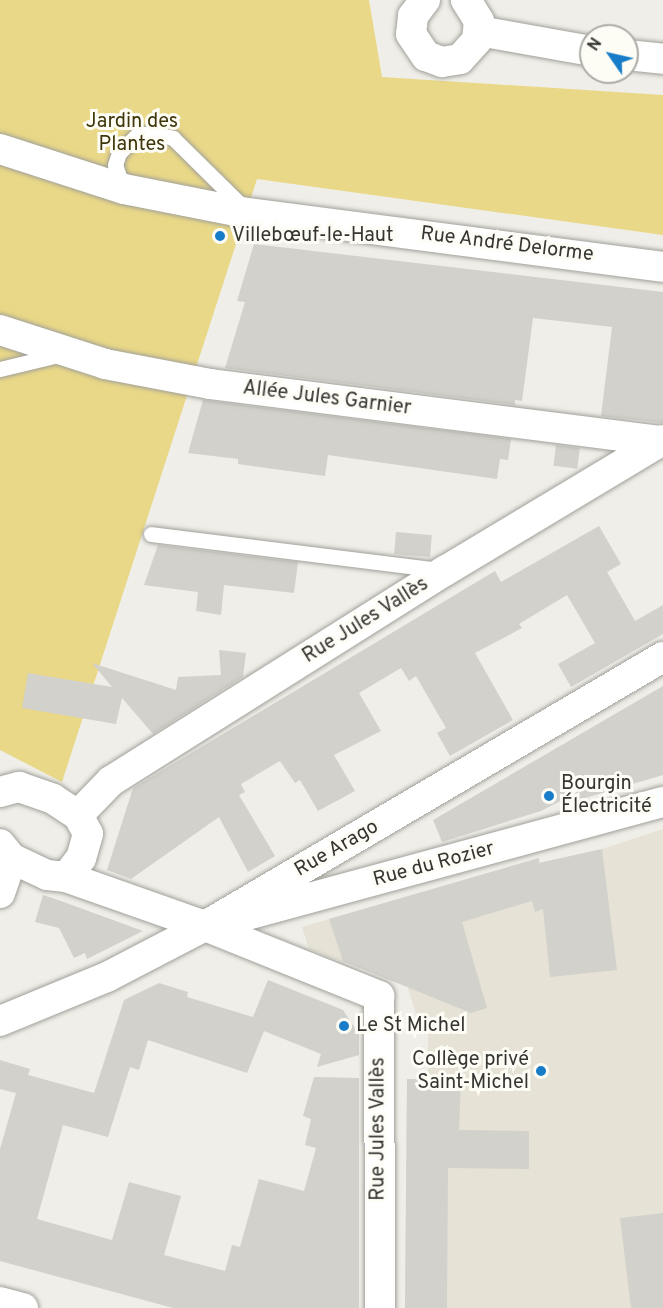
<!DOCTYPE html>
<html>
<head>
<meta charset="utf-8">
<style>
	body { margin:0 }
	#map { position:relative; width:663px; height:1308px; overflow:hidden; background:#efeee8; font-family:Overpass,sans-serif }
	div>[style] { position:absolute }
	[style*='--x'] { left:calc(var(--x)*1px); top:calc(var(--y)*1px); width:calc(var(--w)*1px); rotate:calc(var(--a)*1deg) }
	.built>* { inset:0; background:#e6e3d6 }
	.green>* { inset:0; background:#e9d887 }
	.building>* { inset:0; background:#d2d1cb; transform-origin:0 0 }
	.roads { filter:drop-shadow(0 0 2px #a1a09a) drop-shadow(0 0 2px #a1a09a) }
	.service>* { height:15px; margin:-7.5px; padding:0 7.5px; transform-origin:7.5px; border-radius:7.5px; background:#fff }
	.minor>* { height:30px; margin:-15px; padding:0 15px; transform-origin:15px; border-radius:15px; background:#fff }
	.dots>* { width:16px; height:16px; translate:-50% -50%; box-sizing:border-box; border:3px solid #fdfcf5; border-radius:50% }
	span { translate:-50% -50%; white-space:nowrap; text-align:center; line-height:1.15; -webkit-text-stroke:6px #fdfcf5; paint-order:stroke }
	.park-label { font-size:20px; color:#3e360a }
	.poi-label { font-size:20px; color:#353532 }
	.left { translate:0 -50%; text-align:left }
	.right { translate:-100% -50%; text-align:right }
	.street-label { font-size:20px; color:#353532 }
	.north { position:absolute; left:579px; top:24px; width:60px; height:60px; box-sizing:border-box; background:#fdfcf5; border:2px solid #adaca7; border-radius:50%; rotate:304deg; font-size:16px; font-weight:700; line-height:24px; text-align:center; color:#353532 }
	.north::after { content:''; display:block; margin:auto; width:21px; height:27px; background:#187dc8; clip-path:polygon(50% 0,100% 100%,50% 72%,0 100%) }
</style>
</head>
<body>
<div id="map">
	<div class="built">
		<i style="clip-path:polygon(663px 829px,663px 1308px,405px 1308px,407px 1079px,428px 1079px,428px 1035px,421px 1030px,405px 979px,397px 983px,309px 949px,302px 927px,539px 858px,540px 863px,602px 849px)"></i>
	</div>
	<div class="green">
		<i style="clip-path:polygon(0 0,369px 0,382px 77px,663px 95px,663px 235px,257px 179px,62px 782px,0 750px)"></i>
	</div>
	<div class="building">
		<i style="clip-path:polygon(254px 244px,663px 292px,663px 423px,601px 416px,612px 327px,577px 323px,533px 318px,522px 401px,515px 400px,515px 405px,225px 368px,245px 302px,237px 301px)"></i>
		<i style="clip-path:polygon(203px 400px,511px 439px,508px 460px,500px 459px,497px 479px,328px 455px,325px 476px,238px 464px,238px 459px,188px 453px)"></i>
		<i style="left:556px;top:445px;width:24px;height:21px;rotate:7deg"></i>
		<i style="clip-path:polygon(599px 526px,621px 564px,607px 572px,635px 621px,663px 605px,663px 634px,571px 687px,558px 664px,595px 643px,567px 595px,519px 624px,522px 628px,475px 653px,513px 720px,450px 756px,437px 733px,446px 728px,416px 676px,409px 681px,401px 668px,359px 693px,381px 731px,334px 755px,355px 791px,318px 811px,300px 780px,295px 783px,280px 761px,241px 784px,245px 792px,239px 795px,275px 856px,248px 872px,219px 817px,131px 879px,107px 870px,133px 788px,495px 571px,501px 582px)"></i>
		<i style="left:396px;top:532px;width:36px;height:22px;rotate:5deg"></i>
		<i style="clip-path:polygon(158px 545px,298px 562px,294px 593px,224px 585px,221px 615px,196px 611px,198px 592px,144px 585px)"></i>
		<i style="clip-path:polygon(219px 650px,246px 653px,243px 677px,153px 734px,122px 698px,116px 724px,22px 708px,28px 673px,112px 687px,92px 663px,176px 690px,178px 677px,221px 675px)"></i>
		<i style="clip-path:polygon(663px 686px,663px 775px,575px 801px,572px 795px,541px 811px,442px 842px,433px 820px)"></i>
		<i style="clip-path:polygon(602px 849px,617px 970px,550px 977px,543px 909px,535px 912px,532px 901px,462px 922px,487px 1008px,471px 1013px,343px 961px,329px 919px,539px 858px,539px 863px)"></i>
		<i style="clip-path:polygon(43px 895px,61px 901px,143px 931px,87px 959px,85px 953px,74px 958px,59px 928px,35px 922px)"></i>
		<i style="clip-path:polygon(268px 980px,343px 1010px,359px 1034px,359px 1055px,317px 1067px,321px 1054px,264px 1031px,247px 1073px,148px 1040px,139px 1070px,130px 1067px,108px 1137px,63px 1125px,37px 1219px,112px 1240px,129px 1182px,181px 1196px,164px 1255px,225px 1271px,232px 1245px,240px 1247px,259px 1179px,304px 1191px,316px 1148px,305px 1145px,311px 1119px,303px 1116px,314px 1077px,359px 1078px,359px 1308px,173px 1308px,0 1261px,0 1149px,16px 1093px,0 1089px,0 1060px,30px 1069px,28px 1075px,94px 1093px,124px 1000px,159px 983px,188px 992px,187px 997px,253px 1017px)"></i>
		<i style="clip-path:polygon(407px 1079px,461px 1080px,459px 1130px,529px 1131px,529px 1169px,448px 1168px,447px 1308px,405px 1308px)"></i>
		<i style="clip-path:polygon(663px 1213px,663px 1308px,631px 1308px,620px 1218px)"></i>
	</div>
	<div class="roads">
		<div class="service">
			<i style="--x:123;--y:188;--w:24;--a:-109"></i>
			<i style="--x:115;--y:165;--w:13;--a:-72"></i>
			<i style="--x:119;--y:153;--w:25;--a:-45"></i>
			<i style="--x:137;--y:135;--w:16;--a:-7"></i>
			<i style="--x:153;--y:133;--w:21;--a:14"></i>
			<i style="--x:173;--y:138;--w:98;--a:44.6"></i>
			<i style="--x:0;--y:369;--w:60;--a:-13.6"></i>
			<i style="--x:151;--y:534;--w:291;--a:7.1"></i>
		</div>
		<div class="minor">
			<i style="--x:425;--y:0;--w:20;--a:127"></i>
			<i style="--x:413;--y:16;--w:18;--a:96"></i>
			<i style="--x:411;--y:34;--w:27;--a:56"></i>
			<i style="--x:426;--y:56;--w:17;--a:21"></i>
			<i style="--x:442;--y:62;--w:18;--a:-9"></i>
			<i style="--x:460;--y:59;--w:25;--a:-48"></i>
			<i style="--x:477;--y:40;--w:19;--a:-84"></i>
			<i style="--x:479;--y:21;--w:25;--a:-122"></i>
			<i style="--x:479;--y:31;--w:114;--a:10.1"></i>
			<i style="--x:627;--y:55;--w:36;--a:6"></i>
			<i style="--x:0;--y:149;--w:130;--a:17.9"></i>
			<i style="--x:124;--y:189;--w:119;--a:11.1"></i>
			<i style="--x:241;--y:212;--w:426;--a:7.4"></i>
			<i style="--x:0;--y:330;--w:110;--a:17.9"></i>
			<i style="--x:105;--y:364;--w:107;--a:10.8"></i>
			<i style="--x:210;--y:384;--w:454;--a:7.2"></i>
			<i style="--x:0;--y:792;--w:20;--a:-15"></i>
			<i style="--x:19;--y:787;--w:36;--a:19"></i>
			<i style="--x:53;--y:799;--w:30;--a:33"></i>
			<i style="--x:78;--y:815;--w:21;--a:62"></i>
			<i style="--x:88;--y:834;--w:25;--a:106"></i>
			<i style="--x:81;--y:858;--w:24;--a:128"></i>
			<i style="--x:66;--y:877;--w:19;--a:-174"></i>
			<i style="--x:47;--y:875;--w:38;--a:-155"></i>
			<i style="--x:12;--y:859;--w:19;--a:-129"></i>
			<i style="--x:78;--y:815;--w:47;--a:-45.9"></i>
			<i style="--x:111;--y:781;--w:395;--a:-32.2"></i>
			<i style="--x:445;--y:571;--w:254;--a:-31"></i>
			<i style="--x:66;--y:877;--w:147;--a:19.4"></i>
			<i style="--x:205;--y:926;--w:188;--a:21.9"></i>
			<i style="--x:379;--y:996;--w:312;--a:89.8"></i>
			<i style="--x:0;--y:893;--w:36;--a:-71"></i>
			<i style="--x:243;--y:916;--w:435;--a:-15.2"></i>
			<i style="--x:0;--y:1021;--w:116;--a:-22.4"></i>
			<i style="--x:107;--y:977;--w:110;--a:-27.5"></i>
			<i style="--x:205;--y:926;--w:531;--a:-30.43"></i>
			<i style="--x:0;--y:1302;--w:24;--a:15"></i>
		</div>
	</div>
	<div class="dots">
		<i style="left:220px;top:236px;background:#187dc8"></i>
		<i style="left:549px;top:796px;background:#187dc8"></i>
		<i style="left:344px;top:1026px;background:#187dc8"></i>
		<i style="left:541px;top:1071px;background:#187dc8"></i>
	</div>
	<div class="park-label">
		<span style="left:132px;top:134px">Jardin des<br>Plantes</span>
	</div>
	<div class="poi-label">
		<span class="left" style="left:232px;top:236px">Villebœuf-le-Haut</span>
		<span class="left" style="left:561px;top:796px">Bourgin<br>Électricité</span>
		<span class="left" style="left:356px;top:1026px">Le St Michel</span>
		<span class="right" style="left:529px;top:1072px">Collège privé<br>Saint-Michel</span>
	</div>
	<div class="street-label">
		<span style="left:507px;top:245px;rotate:7deg">Rue André Delorme</span>
		<span style="left:327px;top:399px;rotate:7deg">Allée Jules Garnier</span>
		<span style="left:366px;top:621px;rotate:-32deg">Rue Jules Vallès</span>
		<span style="left:337px;top:849px;rotate:-30deg">Rue Arago</span>
		<span style="left:434px;top:865px;rotate:-15deg">Rue du Rozier</span>
		<span style="left:379px;top:1129px;rotate:-90deg">Rue Jules Vallès</span>
	</div>
	<div class="north">N</div>
</div>
</body>
</html>
